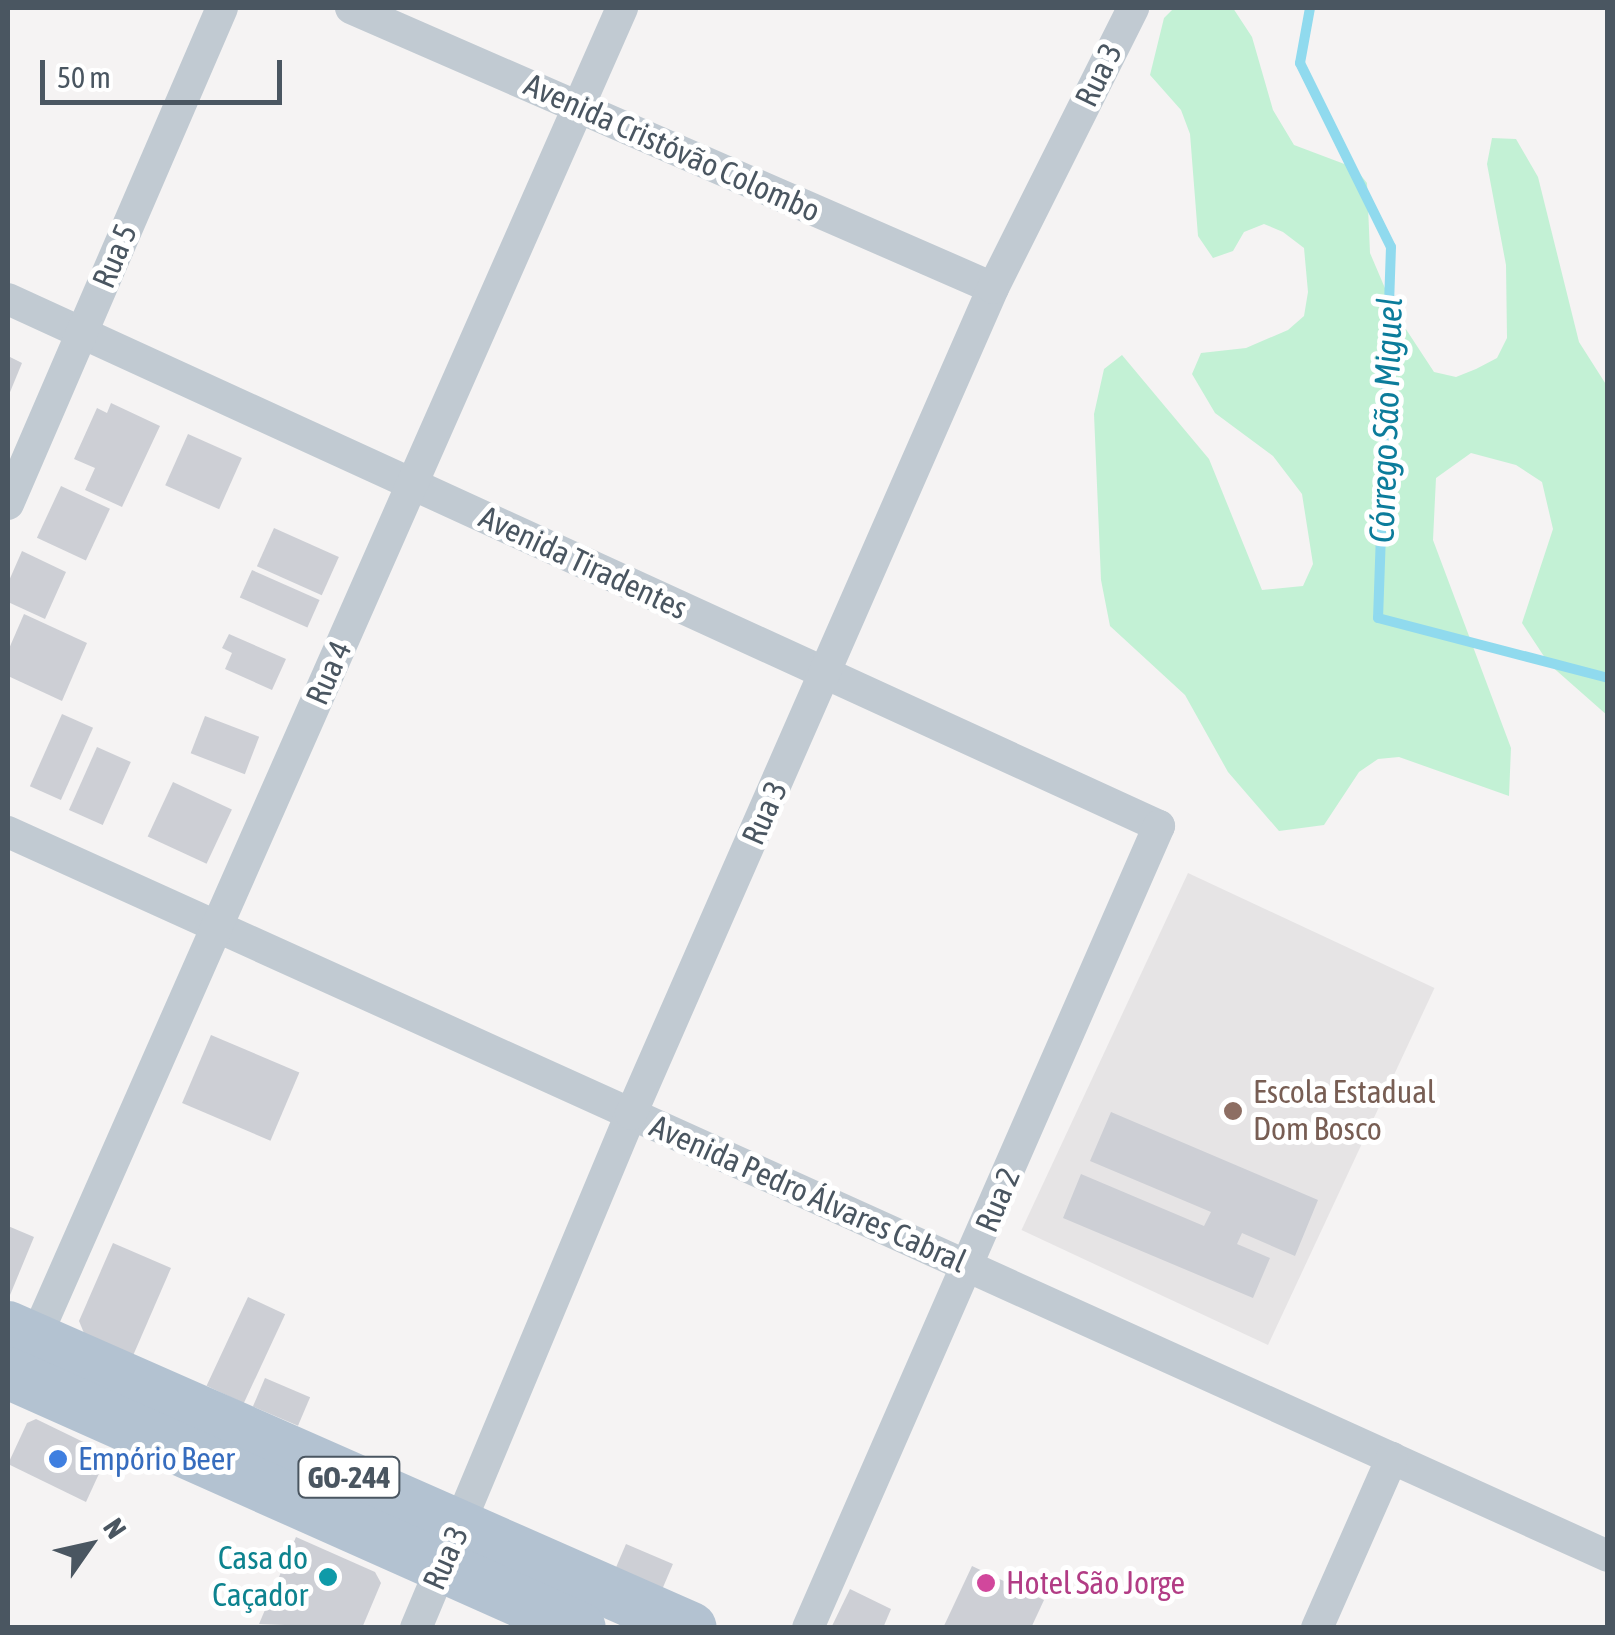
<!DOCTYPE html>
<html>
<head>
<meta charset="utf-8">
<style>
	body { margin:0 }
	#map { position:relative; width:1615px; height:1635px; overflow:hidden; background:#f5f3f3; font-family:"Asap Condensed",sans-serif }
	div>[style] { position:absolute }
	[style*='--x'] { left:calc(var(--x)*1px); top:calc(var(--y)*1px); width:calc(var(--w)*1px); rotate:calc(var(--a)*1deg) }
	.education>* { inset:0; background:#e6e4e5; transform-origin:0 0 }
	.green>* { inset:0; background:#c3f1d5 }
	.stream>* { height:10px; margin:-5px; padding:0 5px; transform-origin:5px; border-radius:5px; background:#90daee }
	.building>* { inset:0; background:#cdcfd5; transform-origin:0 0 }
	.minor>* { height:32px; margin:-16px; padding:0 16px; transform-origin:16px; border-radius:16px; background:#c1cad2 }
	.primary>* { height:52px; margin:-26px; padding:0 26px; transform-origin:26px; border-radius:26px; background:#b3c2d1 }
	.dots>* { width:28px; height:28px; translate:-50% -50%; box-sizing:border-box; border:5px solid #fff; border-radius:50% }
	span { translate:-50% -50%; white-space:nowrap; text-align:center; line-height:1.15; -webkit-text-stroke:10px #fff; paint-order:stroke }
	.shield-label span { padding:2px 8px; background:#fff; border:2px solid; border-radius:8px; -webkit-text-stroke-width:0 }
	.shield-label { font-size:30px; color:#4a5661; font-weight:700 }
	.street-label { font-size:32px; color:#4a5661 }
	.education-label { font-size:32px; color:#785e54 }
	.left { translate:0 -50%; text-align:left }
	.shop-label { font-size:32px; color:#366cbe }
	.culture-label { font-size:32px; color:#0d838f }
	.right { translate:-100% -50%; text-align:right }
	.hotel-label { font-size:32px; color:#b23c85 }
	.water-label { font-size:35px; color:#0c7c9b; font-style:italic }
	.frame { position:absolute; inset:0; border:10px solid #4a5661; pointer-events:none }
	.north { position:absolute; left:40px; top:1495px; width:100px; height:100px; -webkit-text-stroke:8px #fff; paint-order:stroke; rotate:56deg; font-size:28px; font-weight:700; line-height:40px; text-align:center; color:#4a5661 }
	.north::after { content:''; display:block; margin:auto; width:35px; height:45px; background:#4a5661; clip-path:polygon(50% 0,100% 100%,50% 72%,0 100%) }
	.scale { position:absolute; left:40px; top:60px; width:242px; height:45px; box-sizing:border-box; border:5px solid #4a5661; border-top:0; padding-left:12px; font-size:30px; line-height:35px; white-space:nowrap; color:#4a5661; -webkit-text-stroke:8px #fff; paint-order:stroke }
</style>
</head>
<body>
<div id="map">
	<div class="education">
		<i style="left:1188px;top:873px;width:272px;height:394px;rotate:25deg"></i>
	</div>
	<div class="green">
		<i style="clip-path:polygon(1174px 8px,1233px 8px,1252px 37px,1273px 110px,1294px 145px,1355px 168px,1367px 183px,1370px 253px,1396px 314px,1434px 372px,1456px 377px,1476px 369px,1497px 358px,1507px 338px,1506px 265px,1487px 164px,1492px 138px,1516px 139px,1538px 177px,1579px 342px,1607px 386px,1608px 716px,1549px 664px,1522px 623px,1553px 529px,1542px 482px,1516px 465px,1471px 453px,1436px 478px,1433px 540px,1511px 748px,1509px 796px,1399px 757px,1378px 759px,1359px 772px,1324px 825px,1279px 831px,1228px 772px,1185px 695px,1110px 626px,1101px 580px,1094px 414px,1104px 369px,1122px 355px,1209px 459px,1262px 590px,1303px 586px,1313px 564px,1302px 494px,1273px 456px,1215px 413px,1192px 374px,1201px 353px,1246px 348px,1288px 330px,1304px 316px,1308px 292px,1304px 248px,1283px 232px,1264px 224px,1244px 232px,1233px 251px,1213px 258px,1198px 236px,1190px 134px,1181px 110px,1150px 75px,1164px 18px)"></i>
	</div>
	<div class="stream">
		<i style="--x:1310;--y:8;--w:56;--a:100.3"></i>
		<i style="--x:1300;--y:63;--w:205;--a:63.7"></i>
		<i style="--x:1391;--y:247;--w:371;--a:92"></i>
		<i style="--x:1378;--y:618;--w:238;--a:14.6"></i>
	</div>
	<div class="building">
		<i style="clip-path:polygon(8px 356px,22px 363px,8px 397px)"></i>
		<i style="clip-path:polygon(111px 403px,160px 426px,122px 507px,85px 490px,95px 468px,74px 459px,97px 408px,107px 413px)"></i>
		<i style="left:188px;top:434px;width:59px;height:56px;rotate:24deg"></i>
		<i style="left:61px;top:486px;width:54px;height:57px;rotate:25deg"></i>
		<i style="left:274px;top:528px;width:71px;height:42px;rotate:24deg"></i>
		<i style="clip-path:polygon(22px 551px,66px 572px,45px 619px,8px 602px,8px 583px)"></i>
		<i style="left:252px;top:570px;width:74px;height:30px;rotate:24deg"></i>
		<i style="clip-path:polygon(24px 614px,87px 643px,62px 701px,8px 676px,8px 651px)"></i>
		<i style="clip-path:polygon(229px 634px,286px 659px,272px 690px,225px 669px,232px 653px,222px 648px)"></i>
		<i style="left:62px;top:714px;width:34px;height:79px;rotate:24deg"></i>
		<i style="left:205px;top:716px;width:58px;height:40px;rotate:21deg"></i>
		<i style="left:97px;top:747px;width:37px;height:69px;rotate:24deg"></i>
		<i style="left:173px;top:782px;width:65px;height:60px;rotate:25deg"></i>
		<i style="left:211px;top:1035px;width:96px;height:74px;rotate:23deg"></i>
		<i style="clip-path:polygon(1111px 1112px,1318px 1200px,1295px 1256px,1242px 1233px,1237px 1244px,1270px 1258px,1253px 1298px,1063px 1218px,1081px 1174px,1204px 1226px,1211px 1212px,1090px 1161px)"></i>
		<i style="clip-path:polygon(8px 1226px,34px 1237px,8px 1300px)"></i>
		<i style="clip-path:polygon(113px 1243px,171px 1268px,132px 1358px,86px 1338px,79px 1321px)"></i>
		<i style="left:248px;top:1297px;width:41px;height:98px;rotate:25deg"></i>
		<i style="left:265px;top:1378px;width:49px;height:31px;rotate:23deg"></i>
		<i style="clip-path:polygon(36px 1419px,108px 1454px,86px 1502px,8px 1464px,27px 1423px)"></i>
		<i style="clip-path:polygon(296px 1537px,375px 1572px,381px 1583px,362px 1628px,259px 1624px)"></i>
		<i style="left:626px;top:1544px;width:51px;height:30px;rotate:23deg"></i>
		<i style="clip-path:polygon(972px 1566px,1044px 1600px,1031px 1628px,943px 1628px)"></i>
		<i style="clip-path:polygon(850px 1589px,891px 1609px,883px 1628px,831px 1628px)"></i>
	</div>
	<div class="minor">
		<i style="--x:351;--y:8;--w:700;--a:23.56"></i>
		<i style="--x:8;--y:299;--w:1266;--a:24.6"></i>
		<i style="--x:1159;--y:826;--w:875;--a:113.64"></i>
		<i style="--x:8;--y:504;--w:540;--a:-66.66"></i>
		<i style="--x:8;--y:832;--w:1756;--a:24.35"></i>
		<i style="--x:35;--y:1339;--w:1455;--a:-66.2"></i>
		<i style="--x:416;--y:1628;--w:557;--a:-67.3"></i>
		<i style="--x:631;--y:1114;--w:902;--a:-66.33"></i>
		<i style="--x:993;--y:288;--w:313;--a:-63.4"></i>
		<i style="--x:1317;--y:1628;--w:186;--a:-66.2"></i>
	</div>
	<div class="primary">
		<i style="--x:8;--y:1327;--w:746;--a:23.78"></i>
		<i style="--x:8;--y:1373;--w:626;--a:24.03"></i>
	</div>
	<div class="dots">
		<i style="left:1233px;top:1111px;background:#8d6e63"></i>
		<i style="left:58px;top:1459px;background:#3f7fe0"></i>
		<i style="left:328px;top:1577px;background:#0f9aa8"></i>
		<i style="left:986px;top:1583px;background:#d1479c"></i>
	</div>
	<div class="shield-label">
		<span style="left:349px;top:1477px">GO-244</span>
	</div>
	<div class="street-label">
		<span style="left:1099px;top:75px;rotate:-64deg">Rua 3</span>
		<span style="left:672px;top:148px;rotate:24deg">Avenida Cristóvão Colombo</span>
		<span style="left:115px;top:256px;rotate:-67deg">Rua 5</span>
		<span style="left:583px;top:563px;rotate:25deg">Avenida Tiradentes</span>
		<span style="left:329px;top:673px;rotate:-66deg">Rua 4</span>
		<span style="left:765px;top:813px;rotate:-66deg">Rua 3</span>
		<span style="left:808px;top:1194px;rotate:24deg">Avenida Pedro Álvares Cabral</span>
		<span style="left:998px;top:1200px;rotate:-67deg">Rua 2</span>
		<span style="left:446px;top:1558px;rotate:-66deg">Rua 3</span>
	</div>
	<div class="education-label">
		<span class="left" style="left:1253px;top:1111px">Escola Estadual<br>Dom Bosco</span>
	</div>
	<div class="shop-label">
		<span class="left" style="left:78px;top:1459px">Empório Beer</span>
	</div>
	<div class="culture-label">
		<span class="right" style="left:308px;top:1577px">Casa do<br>Caçador</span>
	</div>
	<div class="hotel-label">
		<span class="left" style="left:1006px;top:1583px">Hotel São Jorge</span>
	</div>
	<div class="water-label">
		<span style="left:1385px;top:420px;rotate:-88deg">Córrego São Miguel</span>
	</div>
	<div class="frame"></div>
	<div class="north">N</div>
	<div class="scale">50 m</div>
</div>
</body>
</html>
